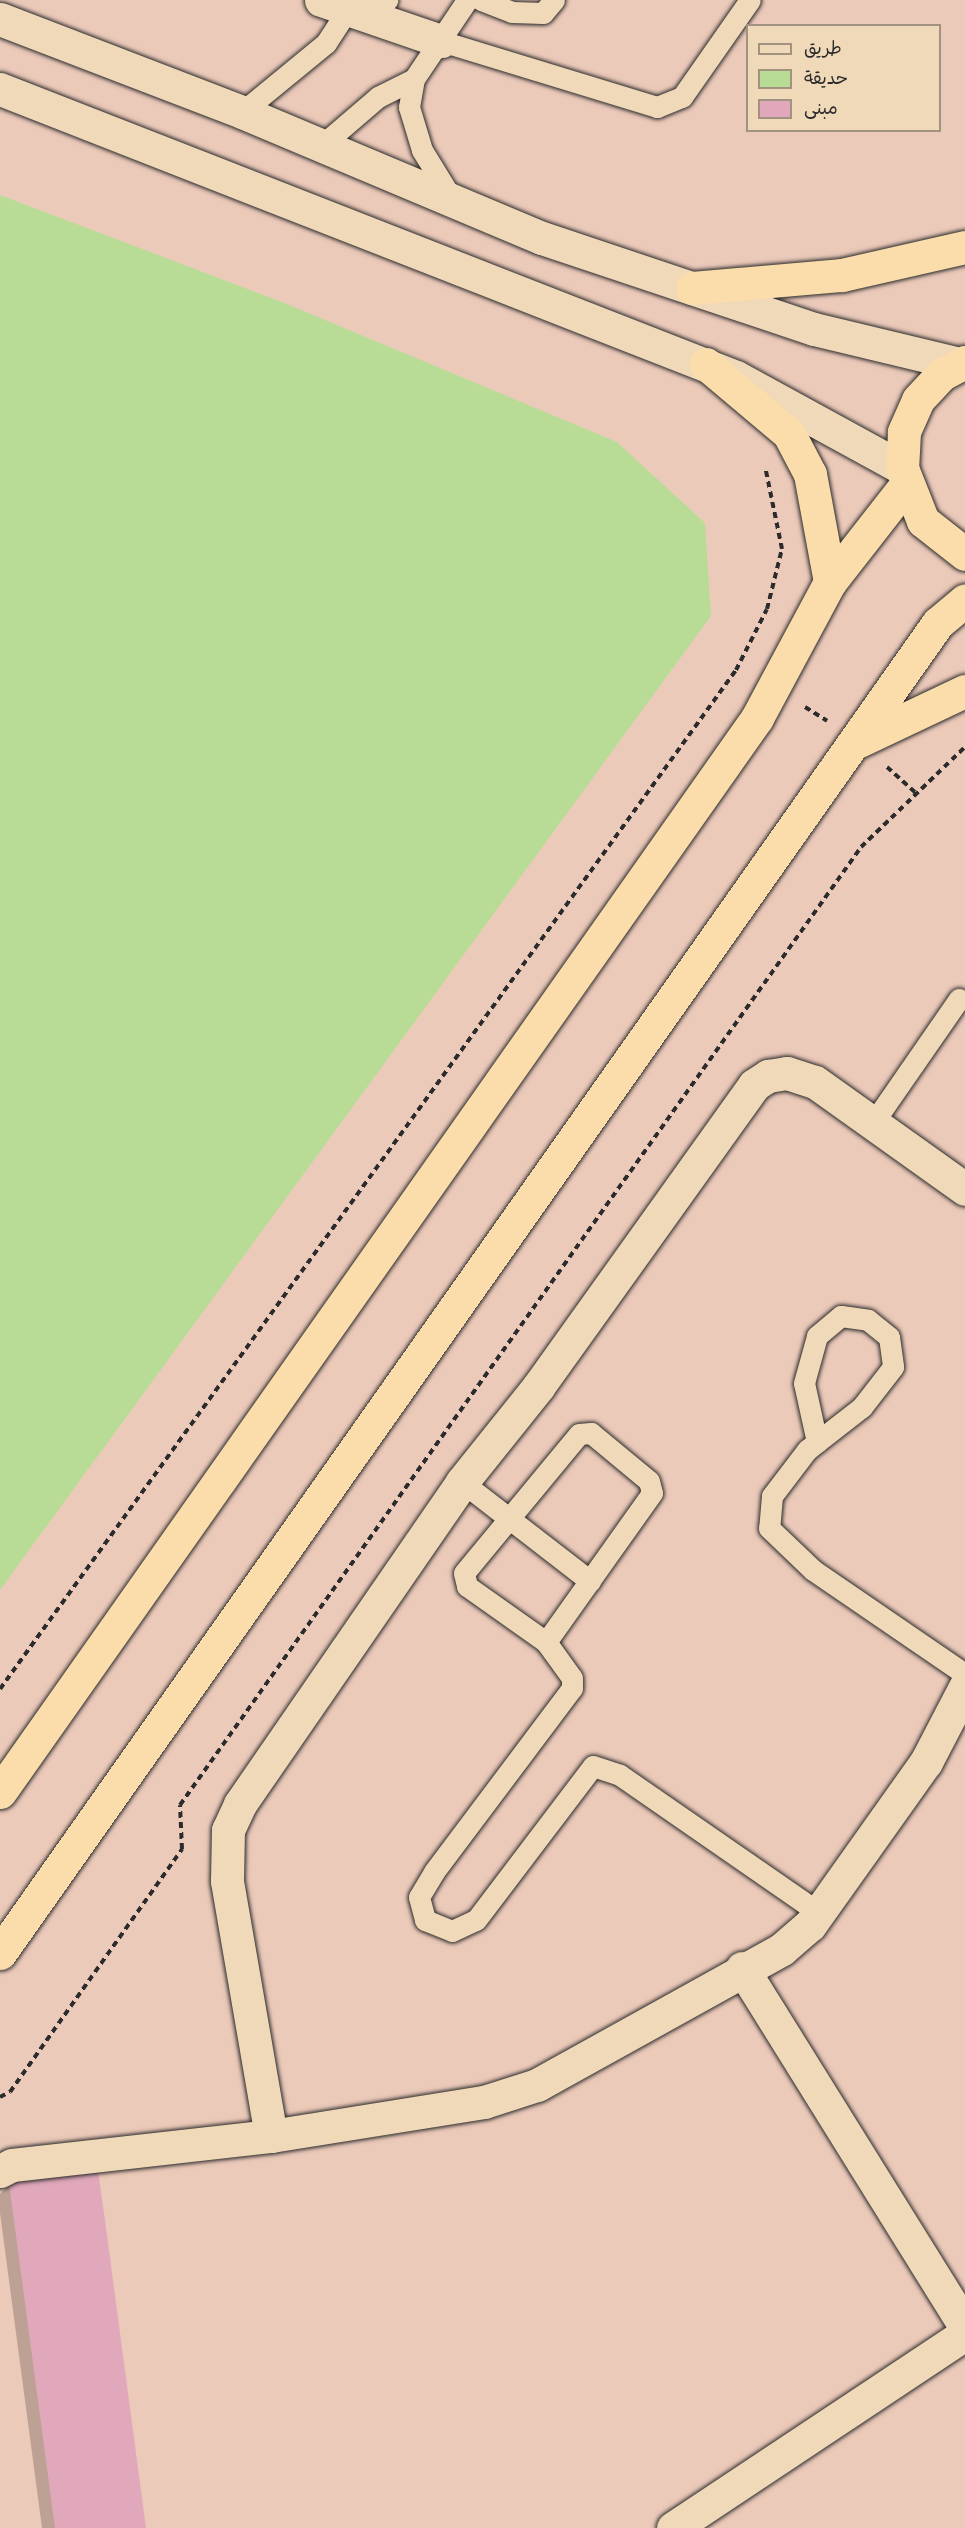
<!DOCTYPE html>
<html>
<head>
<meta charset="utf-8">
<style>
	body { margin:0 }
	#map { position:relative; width:965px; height:2528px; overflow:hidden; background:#eccaba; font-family:Itim,"Playpen Sans Arabic",sans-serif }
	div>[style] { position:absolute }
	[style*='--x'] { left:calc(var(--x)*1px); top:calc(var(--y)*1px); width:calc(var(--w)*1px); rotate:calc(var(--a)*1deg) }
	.green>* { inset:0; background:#b8dc96 }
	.shadow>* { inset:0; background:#0003 }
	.building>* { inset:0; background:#e1a8bb }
	.path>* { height:4px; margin-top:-2px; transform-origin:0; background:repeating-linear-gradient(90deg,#2b2b2b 0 6px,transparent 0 10.5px) }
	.roads { filter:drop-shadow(0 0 2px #2b2b2b) drop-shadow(0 0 2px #2b2b2b) }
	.service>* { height:21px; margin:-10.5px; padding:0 10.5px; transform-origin:10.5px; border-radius:10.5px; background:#f0d9b9 }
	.minor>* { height:33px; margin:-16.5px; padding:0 16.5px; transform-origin:16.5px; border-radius:16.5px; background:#f0d9b9 }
	.trunk>* { height:33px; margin:-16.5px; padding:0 16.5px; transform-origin:16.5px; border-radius:16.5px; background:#fbddab }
	span { translate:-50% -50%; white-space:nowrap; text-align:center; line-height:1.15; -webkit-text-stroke:5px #f0d9b9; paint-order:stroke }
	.legend { position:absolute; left:746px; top:24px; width:195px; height:108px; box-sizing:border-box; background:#f0d9b9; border:2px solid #a19380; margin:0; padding:8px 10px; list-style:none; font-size:18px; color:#2b2b2b }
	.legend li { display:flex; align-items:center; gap:12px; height:30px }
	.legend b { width:30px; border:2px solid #a19380 }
</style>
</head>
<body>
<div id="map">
	<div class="green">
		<i style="clip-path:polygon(0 195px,282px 302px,617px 442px,705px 523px,711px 616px,0 1590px)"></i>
	</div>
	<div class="shadow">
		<i style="clip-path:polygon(9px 2185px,145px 2528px,42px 2528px,0 2213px,0 2194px)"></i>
	</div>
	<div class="building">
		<i style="clip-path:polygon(98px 2171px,105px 2220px,146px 2528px,55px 2528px,9px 2183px)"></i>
	</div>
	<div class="path">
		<i style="--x:805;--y:707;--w:26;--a:32"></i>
		<i style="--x:887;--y:767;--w:40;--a:42"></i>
		<i style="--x:0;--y:1689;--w:1257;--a:-54.16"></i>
		<i style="--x:736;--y:670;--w:68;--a:-63.1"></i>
		<i style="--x:767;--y:609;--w:62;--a:-76"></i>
		<i style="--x:782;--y:549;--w:80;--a:-101.6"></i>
		<i style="--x:0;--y:2097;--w:11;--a:-27"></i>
		<i style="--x:10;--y:2092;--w:298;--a:-54.7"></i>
		<i style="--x:182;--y:1849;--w:44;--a:-92.6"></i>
		<i style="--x:180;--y:1805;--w:1175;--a:-54.59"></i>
		<i style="--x:861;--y:847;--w:144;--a:-43.9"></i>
	</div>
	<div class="roads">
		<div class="service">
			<i style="--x:481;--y:0;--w:33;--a:21"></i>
			<i style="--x:512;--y:12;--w:31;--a:2"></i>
			<i style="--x:543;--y:13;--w:17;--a:-50"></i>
			<i style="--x:441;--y:41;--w:226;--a:17"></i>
			<i style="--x:657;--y:107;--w:27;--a:-22"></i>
			<i style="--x:682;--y:97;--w:118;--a:-55"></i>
			<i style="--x:242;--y:112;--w:109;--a:-39.4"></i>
			<i style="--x:326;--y:43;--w:37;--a:-57"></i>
			<i style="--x:346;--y:12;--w:43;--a:-16.3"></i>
			<i style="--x:321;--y:146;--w:75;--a:-40.7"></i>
			<i style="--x:378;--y:97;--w:40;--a:-26.6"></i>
			<i style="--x:452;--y:199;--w:57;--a:-121.5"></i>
			<i style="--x:422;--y:150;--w:45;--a:-106.8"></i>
			<i style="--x:409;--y:107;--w:28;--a:-80"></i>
			<i style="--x:414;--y:79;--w:95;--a:-56.1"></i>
			<i style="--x:873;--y:1123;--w:151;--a:-55.3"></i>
			<i style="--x:591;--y:1433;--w:75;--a:39.6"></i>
			<i style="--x:649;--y:1481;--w:12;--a:76"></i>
			<i style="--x:652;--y:1493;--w:183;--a:125.4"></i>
			<i style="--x:546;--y:1642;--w:97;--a:-144.7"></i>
			<i style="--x:467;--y:1586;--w:13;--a:-103"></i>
			<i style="--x:464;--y:1573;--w:180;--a:-50.4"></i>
			<i style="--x:579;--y:1434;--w:12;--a:-5"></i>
			<i style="--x:817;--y:1442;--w:60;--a:-102.4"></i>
			<i style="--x:804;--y:1383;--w:49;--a:-74.5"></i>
			<i style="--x:817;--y:1336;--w:31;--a:-40"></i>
			<i style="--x:841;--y:1316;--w:27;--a:8"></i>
			<i style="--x:868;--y:1320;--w:27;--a:39"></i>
			<i style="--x:889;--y:1337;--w:30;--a:82"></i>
			<i style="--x:893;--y:1367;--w:51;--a:127.8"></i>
			<i style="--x:862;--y:1407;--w:57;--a:142.1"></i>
			<i style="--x:817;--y:1442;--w:13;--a:141"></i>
			<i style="--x:807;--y:1450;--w:58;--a:127.3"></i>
			<i style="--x:772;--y:1496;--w:32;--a:95"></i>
			<i style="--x:769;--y:1528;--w:61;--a:43.7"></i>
			<i style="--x:813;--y:1570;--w:184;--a:34.4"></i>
			<i style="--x:462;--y:1482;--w:162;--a:37.7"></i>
			<i style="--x:546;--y:1642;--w:44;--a:54.2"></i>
			<i style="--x:572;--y:1678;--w:10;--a:90"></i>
			<i style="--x:572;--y:1688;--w:230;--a:126.9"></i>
			<i style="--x:434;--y:1872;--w:29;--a:121"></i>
			<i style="--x:419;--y:1897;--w:24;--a:75"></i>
			<i style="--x:425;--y:1920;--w:29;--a:22"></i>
			<i style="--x:452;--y:1931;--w:26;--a:-25"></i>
			<i style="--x:476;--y:1920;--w:193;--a:-52.8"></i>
			<i style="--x:593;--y:1766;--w:28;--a:18"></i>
			<i style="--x:620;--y:1775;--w:242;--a:34.7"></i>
		</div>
		<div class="minor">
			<i style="--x:321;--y:0;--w:127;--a:18.9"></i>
			<i style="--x:0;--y:19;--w:259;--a:21"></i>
			<i style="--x:242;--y:112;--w:325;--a:22.8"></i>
			<i style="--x:542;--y:238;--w:287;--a:18.5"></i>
			<i style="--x:814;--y:329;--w:150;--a:13.5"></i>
			<i style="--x:0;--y:89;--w:790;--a:21.37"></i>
			<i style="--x:736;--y:377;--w:189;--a:28.7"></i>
			<i style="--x:742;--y:1968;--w:422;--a:58.1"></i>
			<i style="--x:271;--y:2136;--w:259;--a:-99.8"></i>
			<i style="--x:227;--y:1881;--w:51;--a:-88.9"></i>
			<i style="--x:228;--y:1830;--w:29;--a:-65"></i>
			<i style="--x:240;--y:1804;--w:391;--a:-55.4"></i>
			<i style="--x:462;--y:1482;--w:122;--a:-51.3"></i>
			<i style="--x:538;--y:1387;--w:371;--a:-54.4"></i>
			<i style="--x:754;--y:1085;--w:17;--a:-33"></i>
			<i style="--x:768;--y:1076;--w:19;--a:-9"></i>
			<i style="--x:787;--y:1073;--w:29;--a:18"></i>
			<i style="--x:815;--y:1082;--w:184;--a:35.5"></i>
			<i style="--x:0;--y:2171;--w:13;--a:-27"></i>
			<i style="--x:12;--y:2165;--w:261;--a:-6.4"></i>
			<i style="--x:271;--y:2136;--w:216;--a:-9.1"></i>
			<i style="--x:484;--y:2102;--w:56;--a:-17.8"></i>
			<i style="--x:537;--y:2085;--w:280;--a:-29"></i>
			<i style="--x:782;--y:1949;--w:37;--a:-41"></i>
			<i style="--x:810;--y:1925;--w:200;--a:-54.6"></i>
			<i style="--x:926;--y:1762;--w:85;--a:-62.5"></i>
			<i style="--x:673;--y:2528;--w:351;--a:-33.6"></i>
		</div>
		<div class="trunk">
			<i style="--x:692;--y:288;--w:151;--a:-5"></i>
			<i style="--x:842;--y:275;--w:126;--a:-12.8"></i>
			<i style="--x:965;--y:362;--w:26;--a:152"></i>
			<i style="--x:942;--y:374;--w:35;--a:133"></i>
			<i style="--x:918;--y:400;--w:35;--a:114"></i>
			<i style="--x:904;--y:432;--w:36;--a:93"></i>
			<i style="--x:902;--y:468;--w:57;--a:68.4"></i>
			<i style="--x:923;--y:521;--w:53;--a:38.2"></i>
			<i style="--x:706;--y:364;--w:109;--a:40.1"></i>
			<i style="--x:789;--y:434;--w:45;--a:62.3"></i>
			<i style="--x:810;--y:474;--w:110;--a:79.5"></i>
			<i style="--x:859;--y:741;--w:117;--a:-25.3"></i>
			<i style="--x:0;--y:1792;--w:1314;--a:-54.82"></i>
			<i style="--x:757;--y:718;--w:154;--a:-61.8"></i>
			<i style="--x:830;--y:582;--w:122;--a:-52"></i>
			<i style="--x:0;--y:1953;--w:1627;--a:-54.81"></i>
			<i style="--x:938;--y:623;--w:35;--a:-40"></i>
		</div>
	</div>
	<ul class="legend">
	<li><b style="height:8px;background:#f0d9b9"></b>طريق</li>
	<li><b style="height:16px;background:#b8dc96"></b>حديقة</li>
	<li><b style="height:16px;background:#e1a8bb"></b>مبنى</li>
	</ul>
</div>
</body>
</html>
